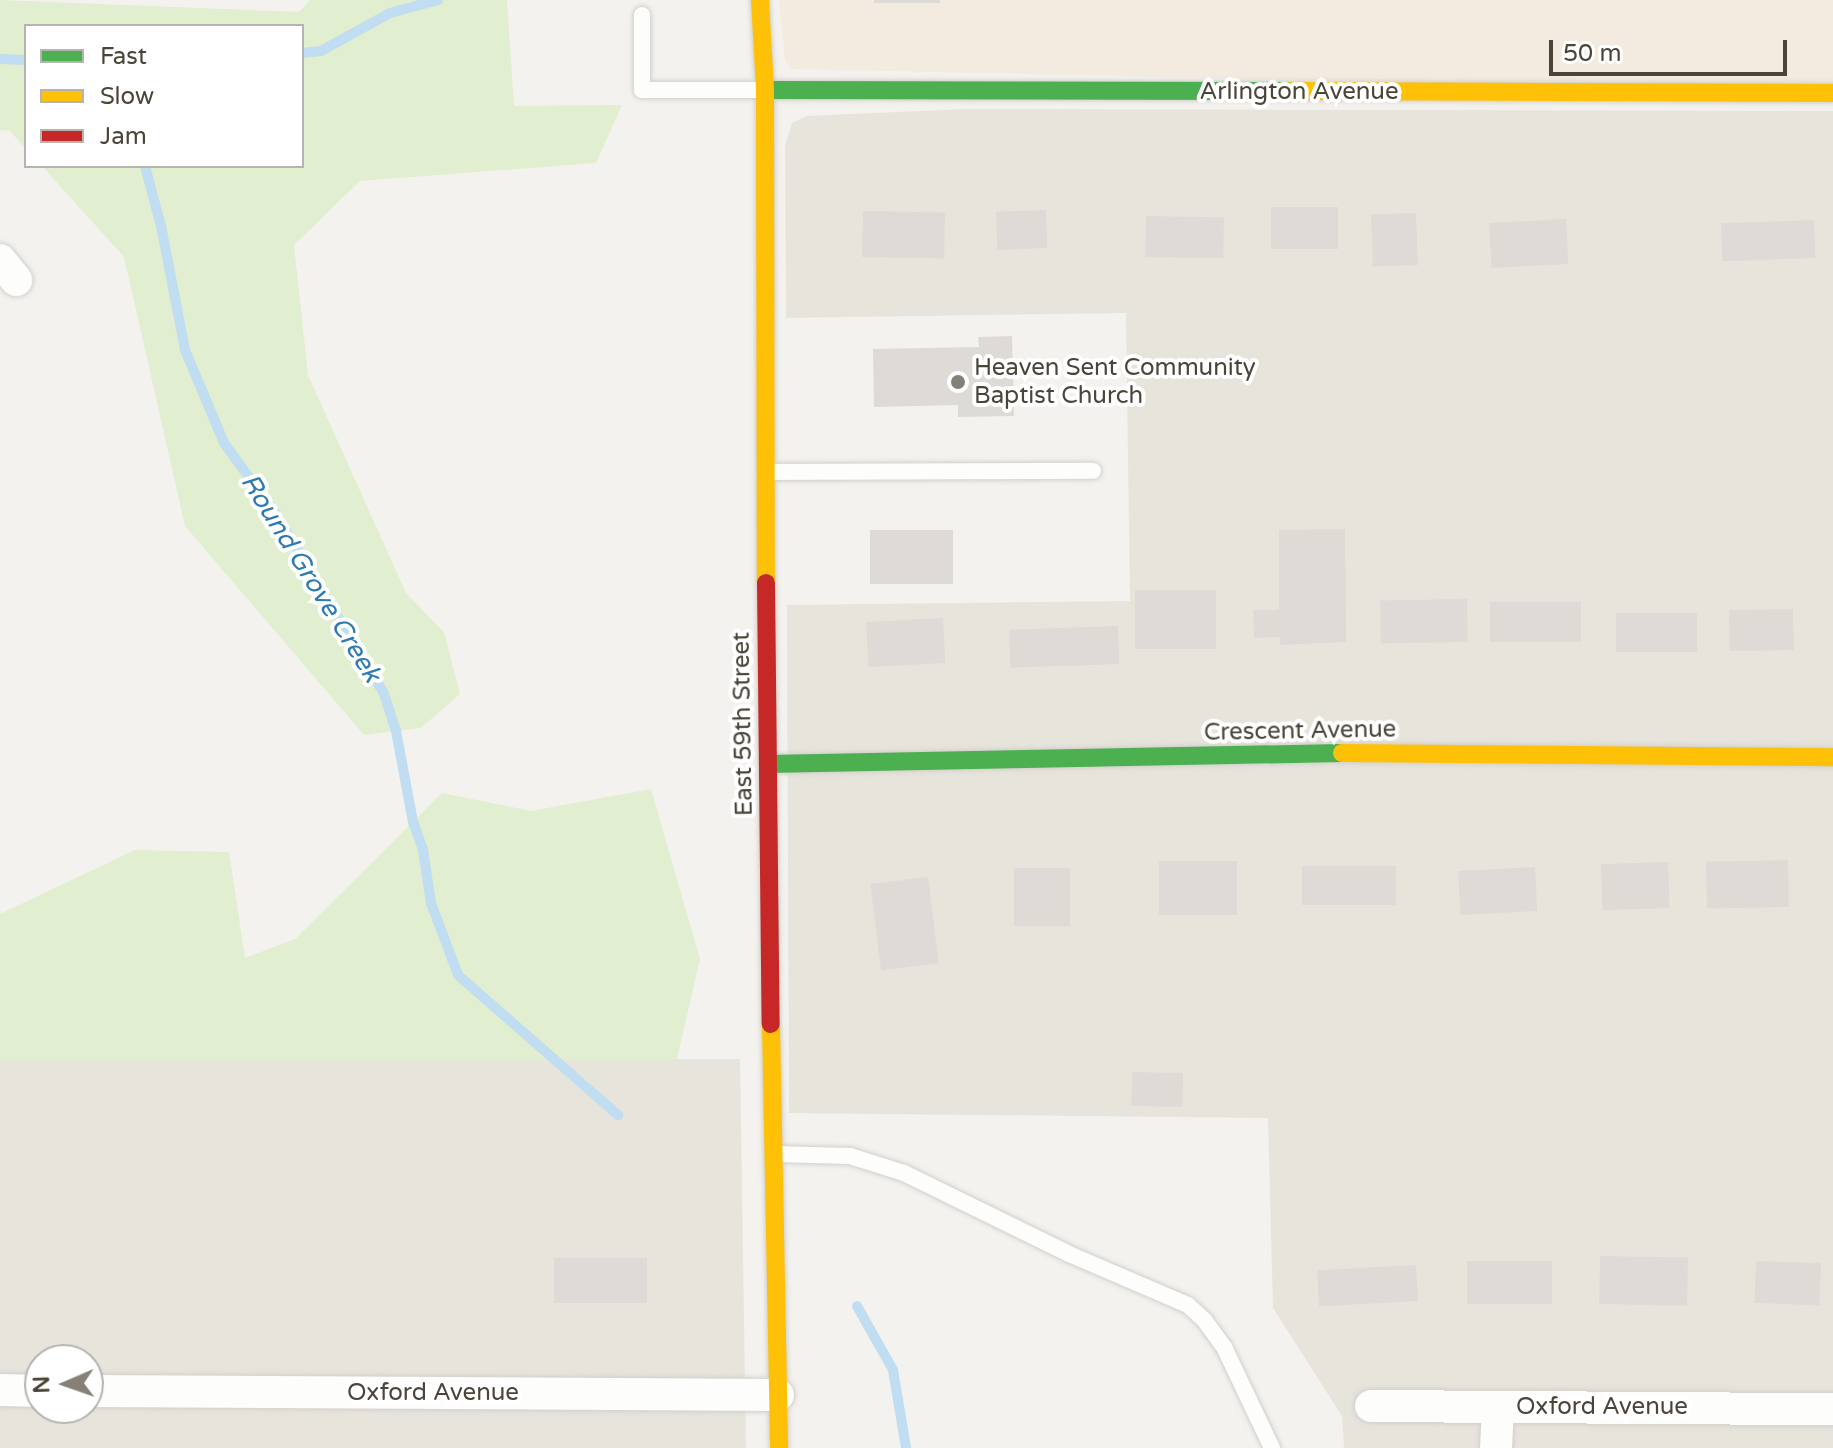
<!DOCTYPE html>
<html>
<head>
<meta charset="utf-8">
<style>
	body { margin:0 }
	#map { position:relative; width:1833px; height:1448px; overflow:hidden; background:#f4f2ee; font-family:"Varela Round",sans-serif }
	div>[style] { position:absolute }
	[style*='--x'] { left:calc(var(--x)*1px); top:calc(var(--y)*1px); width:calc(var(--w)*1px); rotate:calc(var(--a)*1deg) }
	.residential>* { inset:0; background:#e7e4dc }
	.commercial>* { inset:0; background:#f3ebdf }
	.green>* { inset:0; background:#e1eecf }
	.stream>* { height:10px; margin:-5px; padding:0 5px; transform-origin:5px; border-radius:5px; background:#c0ddf1 }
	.building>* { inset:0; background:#dedbd6; transform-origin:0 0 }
	.roads { filter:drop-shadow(0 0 2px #d2d0cb) drop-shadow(0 0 2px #d2d0cb) }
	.lane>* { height:16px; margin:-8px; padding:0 8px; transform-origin:8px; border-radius:8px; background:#fdfdfc }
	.street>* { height:32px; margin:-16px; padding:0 16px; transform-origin:16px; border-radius:16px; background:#fdfdfc }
	.fast>* { height:18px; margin:-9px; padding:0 9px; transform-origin:9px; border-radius:9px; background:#4caf50 }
	.slow>* { height:18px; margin:-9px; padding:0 9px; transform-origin:9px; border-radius:9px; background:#ffc107 }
	.jam>* { height:18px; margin:-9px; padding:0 9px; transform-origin:9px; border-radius:9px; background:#c62828 }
	.dots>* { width:22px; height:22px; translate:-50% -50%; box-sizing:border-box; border:4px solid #fff; border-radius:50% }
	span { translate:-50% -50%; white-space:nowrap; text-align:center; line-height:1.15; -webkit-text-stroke:8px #fff; paint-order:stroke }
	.street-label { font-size:24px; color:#4b4439 }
	.poi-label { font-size:24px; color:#4b4439 }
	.left { translate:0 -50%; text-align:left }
	.water-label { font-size:26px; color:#2e7ab2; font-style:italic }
	.legend { position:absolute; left:24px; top:24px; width:280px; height:144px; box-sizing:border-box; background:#fff; border:2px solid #b7b4b0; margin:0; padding:10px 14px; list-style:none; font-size:24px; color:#4b4439 }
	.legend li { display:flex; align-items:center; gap:16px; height:40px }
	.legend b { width:40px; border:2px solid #b7b4b0 }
	.north { position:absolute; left:24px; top:1344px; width:80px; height:80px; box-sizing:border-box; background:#fff; border:2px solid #b7b4b0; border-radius:50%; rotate:268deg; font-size:22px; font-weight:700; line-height:32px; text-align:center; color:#4b4439 }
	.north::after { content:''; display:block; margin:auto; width:28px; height:36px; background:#868178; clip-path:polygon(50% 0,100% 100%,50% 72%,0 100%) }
	.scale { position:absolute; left:1549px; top:40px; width:238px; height:36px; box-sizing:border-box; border:4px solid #4b4439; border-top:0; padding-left:10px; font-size:24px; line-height:28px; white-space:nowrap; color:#4b4439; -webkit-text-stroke:6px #fff; paint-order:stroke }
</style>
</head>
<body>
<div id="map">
	<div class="residential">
		<i style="clip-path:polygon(965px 109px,1833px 111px,1833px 1448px,1344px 1448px,1342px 1416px,1273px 1308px,1268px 1118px,789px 1113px,787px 605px,1130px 601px,1126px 313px,786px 318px,785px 146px,792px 123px,807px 116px)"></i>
		<i style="clip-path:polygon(evenodd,0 1059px,740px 1059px,746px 1448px,0 1448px,0 1059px,40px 1360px,88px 1360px,88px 1408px,40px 1408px,40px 1360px)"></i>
	</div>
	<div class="commercial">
		<i style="clip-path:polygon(779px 0,1833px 0,1833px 91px,791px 69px,785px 61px)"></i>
	</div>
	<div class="green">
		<i style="clip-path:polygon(0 0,299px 12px,310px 0,507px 0,514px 106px,622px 105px,596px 163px,360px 181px,294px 245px,308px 375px,406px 593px,444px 632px,460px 694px,421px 728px,364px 735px,185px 526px,124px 257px,42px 166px,302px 166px,302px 26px,26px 26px,26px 149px,10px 131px,0 130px)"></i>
		<i style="clip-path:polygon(651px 789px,700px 959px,677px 1059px,0 1059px,0 914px,135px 850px,229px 852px,245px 958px,295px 939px,442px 793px,531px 811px)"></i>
	</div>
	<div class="stream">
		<i style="--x:302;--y:53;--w:19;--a:-6"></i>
		<i style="--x:321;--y:51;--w:79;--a:-28.8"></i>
		<i style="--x:390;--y:13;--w:50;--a:-15.2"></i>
		<i style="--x:0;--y:59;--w:26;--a:2"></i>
		<i style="--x:145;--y:166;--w:62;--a:75.1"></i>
		<i style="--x:161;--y:226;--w:126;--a:79"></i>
		<i style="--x:185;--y:350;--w:101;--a:67.2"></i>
		<i style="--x:224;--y:443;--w:88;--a:53.8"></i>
		<i style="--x:276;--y:514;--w:210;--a:59"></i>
		<i style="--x:384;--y:694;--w:39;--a:72"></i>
		<i style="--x:396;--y:731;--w:93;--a:79.4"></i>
		<i style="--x:413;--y:822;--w:30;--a:70"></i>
		<i style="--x:423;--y:850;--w:54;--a:81.4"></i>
		<i style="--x:431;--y:903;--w:77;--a:69.4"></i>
		<i style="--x:458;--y:975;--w:213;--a:41.2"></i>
		<i style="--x:857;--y:1306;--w:73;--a:60.6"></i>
		<i style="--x:893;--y:1370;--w:79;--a:80.5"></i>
	</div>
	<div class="building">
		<i style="left:874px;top:0;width:66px;height:3px"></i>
		<i style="left:1338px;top:207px;width:42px;height:67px;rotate:90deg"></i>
		<i style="left:1046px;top:210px;width:38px;height:50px;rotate:88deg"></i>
		<i style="left:863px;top:211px;width:82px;height:46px;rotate:1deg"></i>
		<i style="left:1416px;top:213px;width:52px;height:45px;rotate:88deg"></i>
		<i style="left:1146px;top:216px;width:78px;height:41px;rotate:1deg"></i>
		<i style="left:1566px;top:219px;width:45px;height:77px;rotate:87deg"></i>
		<i style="left:1814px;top:220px;width:38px;height:93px;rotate:88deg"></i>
		<i style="clip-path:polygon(1012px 336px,1014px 416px,958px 417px,958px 405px,874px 407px,873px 349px,979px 347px,978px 337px)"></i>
		<i style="clip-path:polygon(1345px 529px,1346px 642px,1280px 645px,1280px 637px,1254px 638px,1253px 610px,1279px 610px,1279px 530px)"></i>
		<i style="left:870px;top:530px;width:83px;height:54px"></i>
		<i style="left:1216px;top:590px;width:59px;height:81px;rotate:90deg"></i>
		<i style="left:1467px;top:599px;width:43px;height:87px;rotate:89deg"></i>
		<i style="left:1581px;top:602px;width:40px;height:91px;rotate:90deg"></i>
		<i style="left:1793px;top:609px;width:41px;height:64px;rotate:89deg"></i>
		<i style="left:1697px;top:613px;width:39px;height:81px;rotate:90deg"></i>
		<i style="left:943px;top:618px;width:45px;height:77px;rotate:87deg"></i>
		<i style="left:1118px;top:626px;width:38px;height:109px;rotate:88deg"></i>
		<i style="left:1788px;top:860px;width:47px;height:82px;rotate:89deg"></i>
		<i style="left:1159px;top:861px;width:78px;height:54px"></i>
		<i style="left:1668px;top:862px;width:46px;height:67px;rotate:88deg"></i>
		<i style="left:1302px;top:866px;width:94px;height:39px"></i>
		<i style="left:1535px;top:867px;width:44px;height:77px;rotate:87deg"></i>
		<i style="left:1014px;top:868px;width:56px;height:58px"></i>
		<i style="left:928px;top:877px;width:87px;height:58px;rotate:83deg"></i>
		<i style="left:1132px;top:1072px;width:51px;height:34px;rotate:1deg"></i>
		<i style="left:1600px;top:1256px;width:88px;height:48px;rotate:1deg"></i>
		<i style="left:647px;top:1258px;width:45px;height:93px;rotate:90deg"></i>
		<i style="left:1552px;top:1261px;width:43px;height:85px;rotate:90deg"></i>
		<i style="left:1756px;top:1261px;width:65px;height:42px;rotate:2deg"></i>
		<i style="left:1416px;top:1265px;width:36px;height:99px;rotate:87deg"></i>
	</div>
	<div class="roads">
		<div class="lane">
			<i style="--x:642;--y:15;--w:75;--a:90"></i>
			<i style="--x:642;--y:90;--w:122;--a:0"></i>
			<i style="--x:766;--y:472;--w:327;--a:-0.2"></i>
			<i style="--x:774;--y:1154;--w:76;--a:1.5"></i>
			<i style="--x:850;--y:1156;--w:57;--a:17.5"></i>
			<i style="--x:904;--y:1173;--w:184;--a:26.1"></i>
			<i style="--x:1069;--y:1254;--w:129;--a:23.2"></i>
			<i style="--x:1188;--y:1305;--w:23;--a:43"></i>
			<i style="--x:1205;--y:1321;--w:34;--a:54"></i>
			<i style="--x:1225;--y:1349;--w:110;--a:64.6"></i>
		</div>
		<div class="street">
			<i style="--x:0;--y:260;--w:26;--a:51"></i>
			<i style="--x:0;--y:1390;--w:40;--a:1.4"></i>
			<i style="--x:88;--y:1391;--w:690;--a:0.33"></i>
			<i style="--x:1371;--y:1406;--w:462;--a:0.4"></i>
			<i style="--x:1496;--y:1448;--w:41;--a:-87.2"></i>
		</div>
		<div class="fast">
			<i style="--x:765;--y:90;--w:526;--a:0.11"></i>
			<i style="--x:768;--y:764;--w:574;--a:-1.1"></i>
		</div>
		<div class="slow">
			<i style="--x:760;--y:0;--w:90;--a:86.8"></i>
			<i style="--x:765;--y:90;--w:493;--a:89.9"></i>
			<i style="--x:1291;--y:91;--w:542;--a:0.21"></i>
			<i style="--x:1342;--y:753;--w:491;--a:0.5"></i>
			<i style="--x:771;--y:1024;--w:424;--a:88.9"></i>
		</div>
		<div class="jam">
			<i style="--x:766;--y:583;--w:441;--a:89.4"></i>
		</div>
	</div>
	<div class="dots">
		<i style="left:958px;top:382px;background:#868178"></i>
	</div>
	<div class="street-label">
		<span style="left:1299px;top:92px">Arlington Avenue</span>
		<span style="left:743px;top:724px;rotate:-91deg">East 59th Street</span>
		<span style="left:1300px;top:731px;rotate:-1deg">Crescent Avenue</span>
		<span style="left:433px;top:1393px">Oxford Avenue</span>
		<span style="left:1602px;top:1407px">Oxford Avenue</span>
	</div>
	<div class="poi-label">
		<span class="left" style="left:974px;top:382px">Heaven Sent Community<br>Baptist Church</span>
	</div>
	<div class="water-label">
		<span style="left:311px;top:578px;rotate:58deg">Round Grove Creek</span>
	</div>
	<ul class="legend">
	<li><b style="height:10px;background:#4caf50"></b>Fast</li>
	<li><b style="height:10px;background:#ffc107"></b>Slow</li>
	<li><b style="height:10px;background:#c62828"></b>Jam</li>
	</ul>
	<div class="north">N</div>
	<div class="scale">50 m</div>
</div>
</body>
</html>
